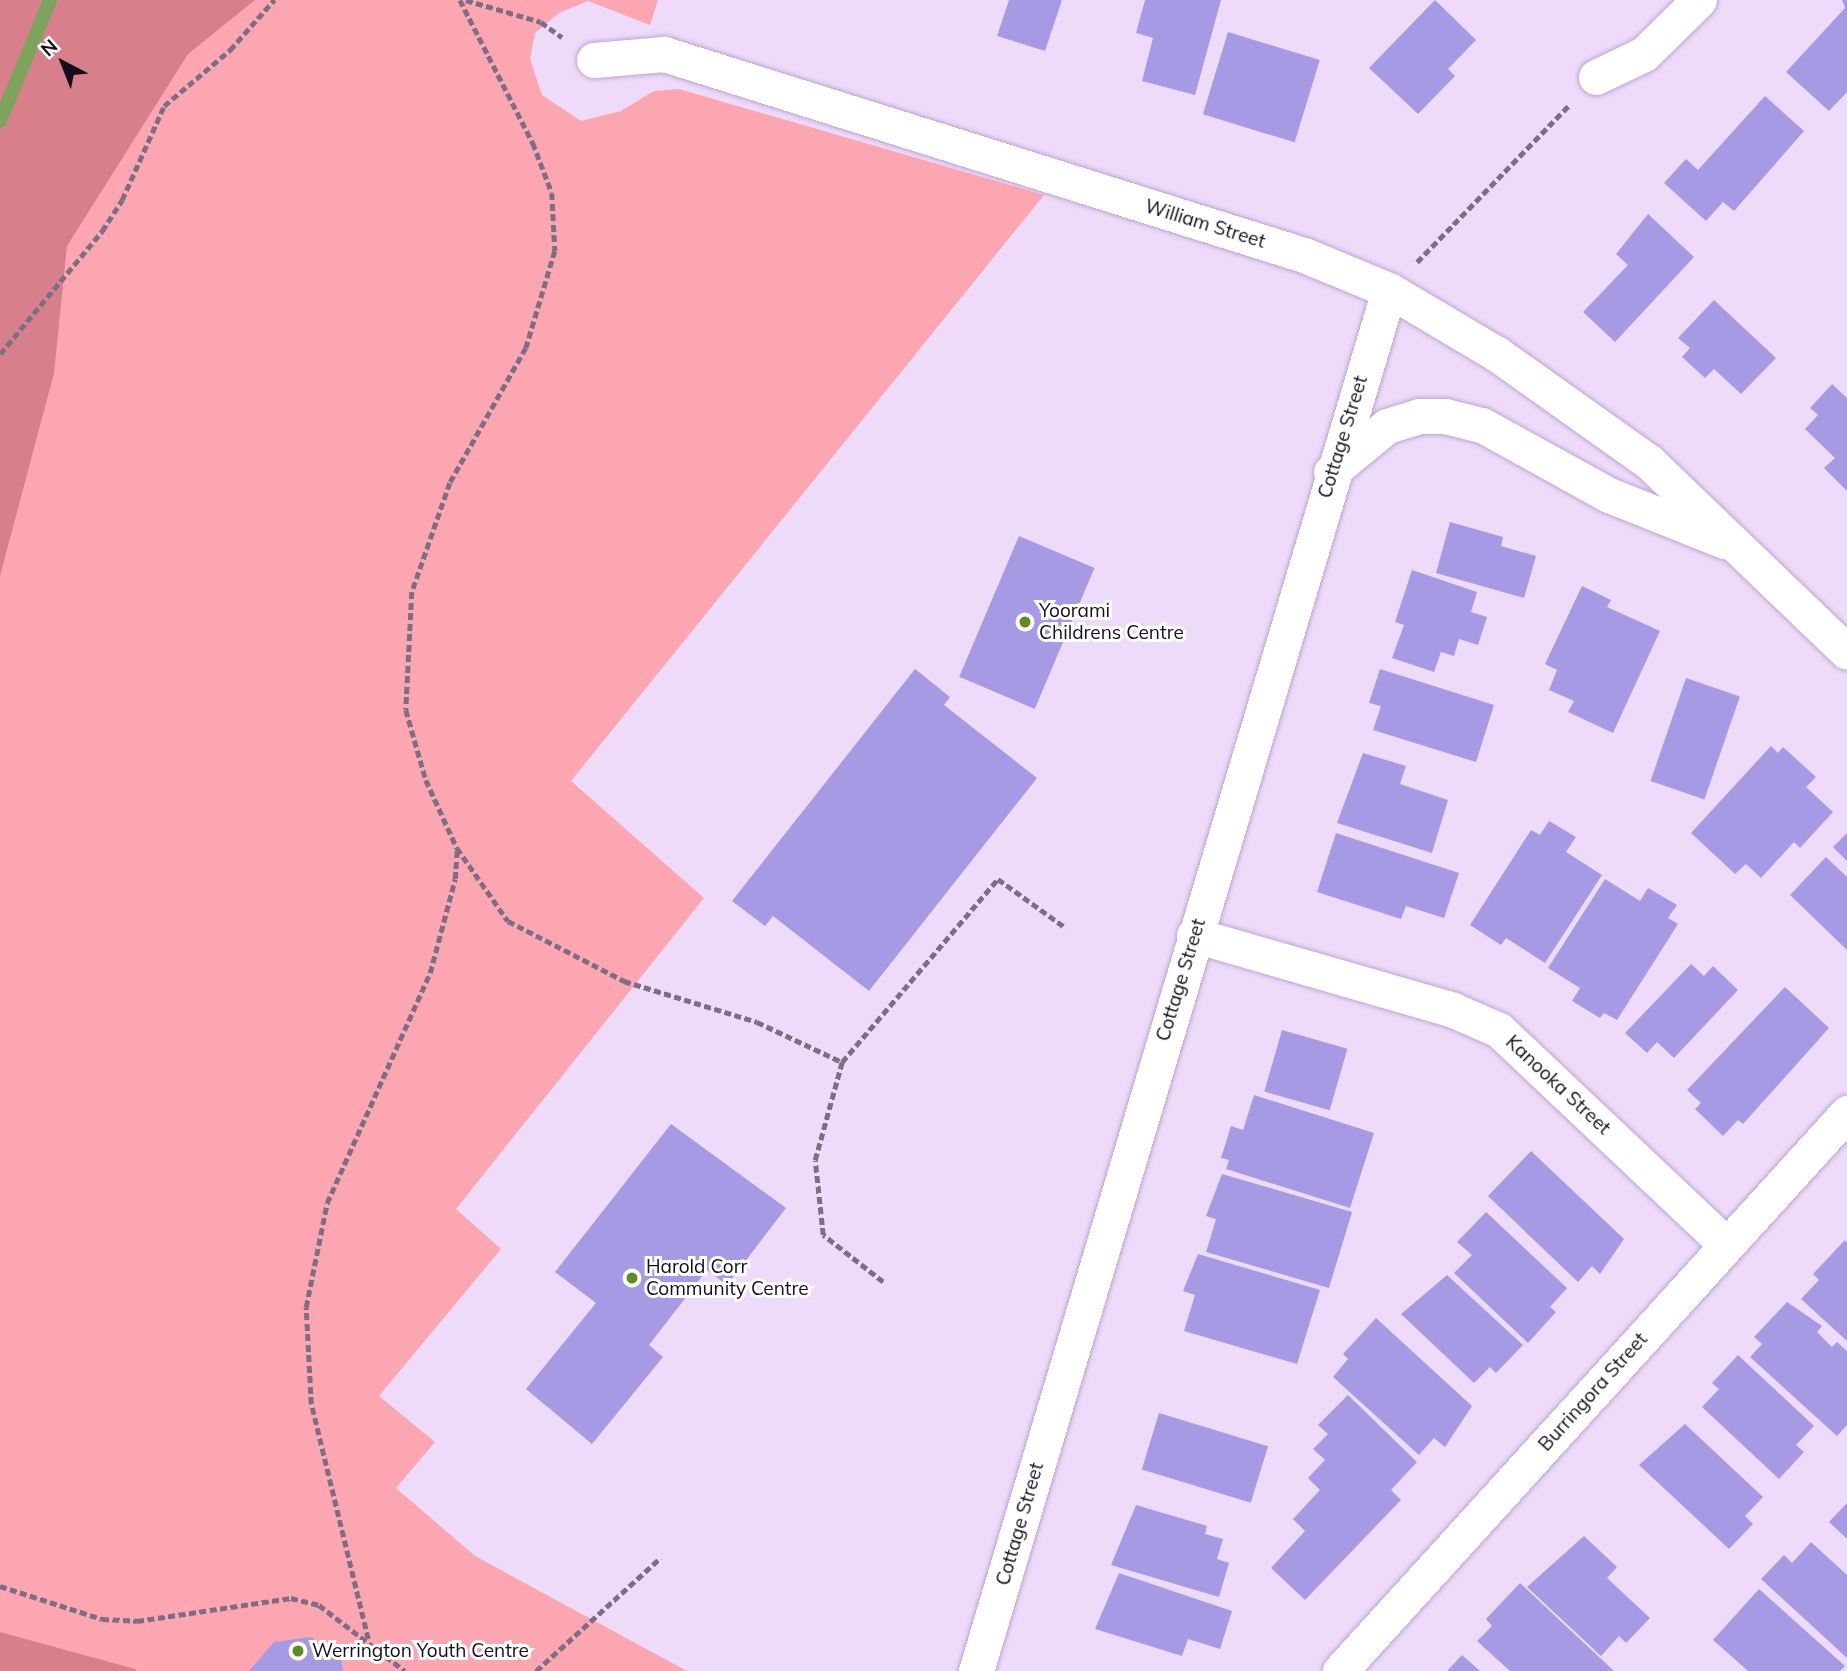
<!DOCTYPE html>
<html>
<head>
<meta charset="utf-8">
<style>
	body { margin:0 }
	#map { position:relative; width:1847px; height:1671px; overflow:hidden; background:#eddbf9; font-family:Mulish,sans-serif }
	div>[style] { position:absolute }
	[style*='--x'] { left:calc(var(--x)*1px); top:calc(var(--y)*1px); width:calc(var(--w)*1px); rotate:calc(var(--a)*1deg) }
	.green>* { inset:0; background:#fca6b1 }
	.forest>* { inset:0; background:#d7808c }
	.stream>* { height:14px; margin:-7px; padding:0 7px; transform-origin:7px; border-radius:7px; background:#7da45b }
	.building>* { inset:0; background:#a79ae5; transform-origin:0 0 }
	.path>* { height:4.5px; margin-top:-2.25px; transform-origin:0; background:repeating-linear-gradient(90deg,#7c6e85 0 7px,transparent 0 10.5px) }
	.roads { filter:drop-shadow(0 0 2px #c0a4d3) drop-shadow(0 0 2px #c0a4d3) }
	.minor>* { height:35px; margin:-17.5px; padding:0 17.5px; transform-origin:17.5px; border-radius:17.5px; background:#fff }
	.dots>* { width:19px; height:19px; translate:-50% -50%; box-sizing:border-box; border:4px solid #fff; border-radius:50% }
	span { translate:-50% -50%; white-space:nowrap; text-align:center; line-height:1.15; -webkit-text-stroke:6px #fff; paint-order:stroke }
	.street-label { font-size:19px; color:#160c1c }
	.poi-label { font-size:19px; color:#160c1c }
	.left { translate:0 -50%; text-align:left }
	.north { position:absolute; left:28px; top:28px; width:70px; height:70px; -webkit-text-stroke:5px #fff; paint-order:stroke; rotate:318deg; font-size:19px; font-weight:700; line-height:28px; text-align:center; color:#160c1c }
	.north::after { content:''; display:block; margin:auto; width:24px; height:32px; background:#160c1c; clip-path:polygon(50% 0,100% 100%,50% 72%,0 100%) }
</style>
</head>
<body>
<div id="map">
	<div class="green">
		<i style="clip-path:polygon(0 0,658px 0,650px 25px,588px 1px,559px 13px,535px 33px,530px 59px,542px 95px,581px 121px,621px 111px,654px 91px,679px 89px,1044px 195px,571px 781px,704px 898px,456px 1209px,501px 1249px,379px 1396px,435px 1442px,396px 1488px,475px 1556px,687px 1671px,0 1671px)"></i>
	</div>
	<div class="forest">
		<i style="clip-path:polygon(0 0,255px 0,188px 54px,67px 246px,54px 373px,0 576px)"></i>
		<i style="clip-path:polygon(0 1632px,135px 1669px,137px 1671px,0 1671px)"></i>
	</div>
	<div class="stream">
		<i style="--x:0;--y:121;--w:131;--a:-67.5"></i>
	</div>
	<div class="building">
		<i style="clip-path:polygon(1009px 0,1062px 0,1045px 51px,997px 36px)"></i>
		<i style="clip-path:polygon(1145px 0,1221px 0,1195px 95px,1142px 81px,1153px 38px,1136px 33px)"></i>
		<i style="clip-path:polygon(1435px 0,1476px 40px,1448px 69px,1455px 76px,1418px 114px,1369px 68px)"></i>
		<i style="clip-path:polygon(1842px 0,1847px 0,1847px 92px,1829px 111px,1786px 72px,1845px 8px)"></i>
		<i style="left:1228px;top:32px;width:96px;height:86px;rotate:17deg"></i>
		<i style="clip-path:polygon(1765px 96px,1804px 131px,1734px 211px,1723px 202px,1706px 221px,1664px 183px,1686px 159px,1698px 170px)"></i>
		<i style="clip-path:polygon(1648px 214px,1694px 257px,1615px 342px,1583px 312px,1628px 265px,1616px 254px)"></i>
		<i style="clip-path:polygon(1714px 300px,1776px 358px,1741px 394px,1714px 369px,1705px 378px,1682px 357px,1690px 348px,1678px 338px)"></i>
		<i style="clip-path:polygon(1832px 384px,1847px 398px,1847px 491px,1824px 468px,1835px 458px,1805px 429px,1818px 415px,1810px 408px)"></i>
		<i style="clip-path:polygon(1450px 522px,1503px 537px,1501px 546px,1536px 556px,1524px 598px,1436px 573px)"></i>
		<i style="left:1019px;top:536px;width:82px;height:153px;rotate:23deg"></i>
		<i style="clip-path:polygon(1412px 570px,1477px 592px,1471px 612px,1487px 617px,1478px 645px,1459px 639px,1454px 656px,1441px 652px,1434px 672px,1392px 658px,1404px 625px,1395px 622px)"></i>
		<i style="clip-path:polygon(1582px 586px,1611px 600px,1607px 607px,1660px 631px,1613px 733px,1568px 712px,1574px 701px,1549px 690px,1557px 670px,1545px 664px)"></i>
		<i style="clip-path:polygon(915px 669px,950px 697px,944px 705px,1037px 778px,869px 991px,773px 916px,765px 926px,732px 901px)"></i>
		<i style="clip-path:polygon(1380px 669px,1494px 705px,1476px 762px,1373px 730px,1381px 706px,1369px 703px)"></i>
		<i style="left:1686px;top:678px;width:57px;height:109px;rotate:19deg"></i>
		<i style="clip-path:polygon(1771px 746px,1778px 753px,1783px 747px,1816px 777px,1806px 787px,1833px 812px,1800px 848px,1794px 842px,1761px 878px,1746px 864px,1735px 874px,1691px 833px)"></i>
		<i style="clip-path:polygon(1363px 753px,1406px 766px,1400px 784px,1448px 800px,1432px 853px,1337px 823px)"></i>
		<i style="clip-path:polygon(1549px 821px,1576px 837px,1566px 852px,1602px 875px,1545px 963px,1506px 938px,1501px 945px,1470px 925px,1531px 830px,1540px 835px)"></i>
		<i style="clip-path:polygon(1336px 833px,1459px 873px,1444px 918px,1406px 906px,1401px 919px,1317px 892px)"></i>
		<i style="clip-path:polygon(1847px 833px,1847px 861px,1833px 847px)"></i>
		<i style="clip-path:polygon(1826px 857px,1847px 877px,1847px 950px,1790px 895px)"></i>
		<i style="clip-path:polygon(1605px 879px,1640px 901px,1648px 888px,1677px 905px,1668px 918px,1678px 924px,1617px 1020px,1604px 1013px,1600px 1018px,1572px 1001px,1580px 988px,1548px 968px)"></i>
		<i style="clip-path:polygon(1691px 964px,1704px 976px,1713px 966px,1738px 990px,1674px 1058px,1657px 1042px,1647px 1053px,1625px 1033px)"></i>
		<i style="clip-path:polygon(1785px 987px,1829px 1028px,1743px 1124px,1738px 1120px,1723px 1136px,1695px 1109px,1701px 1103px,1687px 1090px)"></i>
		<i style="left:1282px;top:1030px;width:68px;height:64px;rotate:16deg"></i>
		<i style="clip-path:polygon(1254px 1095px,1374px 1133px,1350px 1208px,1226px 1169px,1229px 1160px,1221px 1158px,1231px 1126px,1243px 1130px)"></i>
		<i style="clip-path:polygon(671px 1124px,786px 1208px,727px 1285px,707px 1270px,649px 1345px,663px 1357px,592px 1444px,526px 1389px,596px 1303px,555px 1272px)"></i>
		<i style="clip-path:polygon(1531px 1151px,1624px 1239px,1600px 1274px,1592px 1266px,1578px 1282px,1488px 1196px)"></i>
		<i style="clip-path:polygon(1222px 1174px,1352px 1212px,1329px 1288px,1206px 1252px,1216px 1219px,1206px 1216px)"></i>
		<i style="clip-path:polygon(1486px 1212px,1567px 1288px,1550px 1307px,1556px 1312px,1528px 1343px,1454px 1273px,1472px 1255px,1457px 1242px)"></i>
		<i style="clip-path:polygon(1845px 1240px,1847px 1243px,1847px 1341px,1801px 1299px,1819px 1280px,1813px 1274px)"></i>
		<i style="clip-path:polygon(1198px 1254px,1320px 1290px,1297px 1364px,1184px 1331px,1195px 1295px,1183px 1291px)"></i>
		<i style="clip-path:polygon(1447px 1275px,1523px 1345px,1496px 1373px,1490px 1367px,1474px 1383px,1401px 1314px)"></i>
		<i style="clip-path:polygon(1787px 1302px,1822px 1326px,1817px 1332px,1832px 1347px,1837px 1342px,1847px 1351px,1847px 1425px,1837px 1436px,1750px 1357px,1762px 1344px,1754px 1337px)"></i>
		<i style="clip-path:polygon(1376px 1318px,1472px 1406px,1445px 1447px,1434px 1438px,1419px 1455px,1333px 1377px,1348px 1359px,1343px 1354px)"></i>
		<i style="clip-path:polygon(1738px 1355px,1814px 1426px,1796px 1445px,1804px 1452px,1779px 1479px,1702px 1407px,1719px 1389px,1712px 1383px)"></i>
		<i style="clip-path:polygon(1348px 1395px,1417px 1462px,1391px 1490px,1401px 1500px,1305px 1600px,1271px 1568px,1305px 1531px,1293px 1519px,1320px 1490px,1308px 1478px,1325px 1460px,1313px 1449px,1328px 1434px,1318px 1425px)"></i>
		<i style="left:1159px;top:1413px;width:114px;height:59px;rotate:17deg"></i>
		<i style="clip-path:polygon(1685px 1424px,1763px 1497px,1745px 1516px,1753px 1524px,1729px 1549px,1639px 1465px)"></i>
		<i style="clip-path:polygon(1847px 1503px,1847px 1539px,1829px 1522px)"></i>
		<i style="clip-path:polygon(1136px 1505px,1207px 1526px,1205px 1534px,1223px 1539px,1217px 1559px,1229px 1563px,1219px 1597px,1111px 1565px)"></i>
		<i style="clip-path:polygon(1584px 1536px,1617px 1567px,1607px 1578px,1650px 1618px,1626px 1643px,1619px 1636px,1601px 1656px,1527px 1587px)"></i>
		<i style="clip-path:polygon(1811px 1542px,1847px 1575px,1847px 1658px,1761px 1579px,1784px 1555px,1792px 1563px)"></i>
		<i style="clip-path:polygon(1119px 1573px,1232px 1611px,1220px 1649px,1188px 1639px,1182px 1656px,1095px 1629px)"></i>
		<i style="clip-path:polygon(1520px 1583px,1614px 1671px,1510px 1671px,1477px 1641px,1492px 1626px,1486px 1619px)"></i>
		<i style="clip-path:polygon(1759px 1589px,1845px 1666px,1840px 1671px,1748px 1671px,1713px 1640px)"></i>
		<i style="clip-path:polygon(311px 1637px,341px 1660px,343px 1671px,249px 1671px,274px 1642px)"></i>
		<i style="clip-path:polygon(1462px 1655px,1480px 1671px,1447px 1671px)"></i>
	</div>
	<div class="path">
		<i style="--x:460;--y:0;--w:161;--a:63"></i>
		<i style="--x:533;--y:143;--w:53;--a:69.2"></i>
		<i style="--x:552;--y:193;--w:58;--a:87"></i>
		<i style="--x:555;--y:251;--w:101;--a:106.6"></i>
		<i style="--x:526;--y:348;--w:155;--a:119.4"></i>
		<i style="--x:450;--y:483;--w:115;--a:109.2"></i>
		<i style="--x:412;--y:592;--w:118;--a:92.9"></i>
		<i style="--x:406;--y:710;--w:73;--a:74.1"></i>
		<i style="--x:426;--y:780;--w:75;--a:65.5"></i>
		<i style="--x:457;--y:848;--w:89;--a:55.1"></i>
		<i style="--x:508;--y:921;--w:131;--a:27.3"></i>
		<i style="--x:624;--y:981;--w:139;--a:17.1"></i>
		<i style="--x:757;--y:1022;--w:94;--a:25.2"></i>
		<i style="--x:466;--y:0;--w:78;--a:16.3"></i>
		<i style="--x:541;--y:22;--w:26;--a:36"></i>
		<i style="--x:1417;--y:262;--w:219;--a:-45.9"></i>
		<i style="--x:0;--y:354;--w:160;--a:-50.3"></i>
		<i style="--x:102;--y:231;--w:37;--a:-57"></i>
		<i style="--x:122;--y:200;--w:103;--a:-65.9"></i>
		<i style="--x:164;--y:106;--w:87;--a:-40.3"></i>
		<i style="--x:230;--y:50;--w:67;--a:-48.7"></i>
		<i style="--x:883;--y:1282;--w:76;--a:-141.9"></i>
		<i style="--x:823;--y:1235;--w:75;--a:-96.1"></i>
		<i style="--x:815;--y:1160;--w:102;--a:-74.6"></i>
		<i style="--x:842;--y:1062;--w:240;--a:-49.6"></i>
		<i style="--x:998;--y:879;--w:84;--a:35.8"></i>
		<i style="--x:0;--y:1586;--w:107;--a:17.9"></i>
		<i style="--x:102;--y:1619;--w:35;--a:3"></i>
		<i style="--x:137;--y:1621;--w:156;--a:-8.5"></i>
		<i style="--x:291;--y:1598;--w:29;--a:14"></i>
		<i style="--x:319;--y:1605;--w:108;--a:37.5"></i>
		<i style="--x:368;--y:1639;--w:242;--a:-103.6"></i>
		<i style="--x:311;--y:1404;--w:97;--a:-93"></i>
		<i style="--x:306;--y:1307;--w:106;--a:-78.6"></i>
		<i style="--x:327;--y:1203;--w:252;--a:-65.9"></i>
		<i style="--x:430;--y:973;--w:97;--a:-75.1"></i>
		<i style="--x:455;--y:879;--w:30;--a:-86"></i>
		<i style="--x:536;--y:1671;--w:168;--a:-42.3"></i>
	</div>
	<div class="roads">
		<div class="minor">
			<i style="--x:594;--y:60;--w:70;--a:-4.9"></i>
			<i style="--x:664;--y:54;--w:671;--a:17.44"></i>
			<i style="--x:1304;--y:255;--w:92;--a:22.4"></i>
			<i style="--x:1389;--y:290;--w:126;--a:30.7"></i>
			<i style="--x:1497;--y:354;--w:186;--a:35.4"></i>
			<i style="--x:1649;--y:462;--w:274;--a:43.8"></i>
			<i style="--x:1596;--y:77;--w:53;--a:-25.6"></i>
			<i style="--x:1644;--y:54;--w:77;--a:-44.5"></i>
			<i style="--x:1331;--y:472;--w:72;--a:-39.4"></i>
			<i style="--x:1387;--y:426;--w:34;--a:-17"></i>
			<i style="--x:1419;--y:416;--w:26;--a:0"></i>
			<i style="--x:1445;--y:416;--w:38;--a:14"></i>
			<i style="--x:1482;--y:425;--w:145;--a:28.9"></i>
			<i style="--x:1609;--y:495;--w:124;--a:21.8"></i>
			<i style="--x:1194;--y:935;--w:270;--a:16.1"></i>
			<i style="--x:1453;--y:1010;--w:50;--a:23.5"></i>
			<i style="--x:1499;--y:1030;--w:313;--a:43.4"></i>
			<i style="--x:976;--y:1671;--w:1441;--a:-73.35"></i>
			<i style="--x:1340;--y:1671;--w:754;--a:-47.74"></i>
		</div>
	</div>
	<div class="dots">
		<i style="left:1025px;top:622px;background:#5c8d23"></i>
		<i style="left:632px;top:1278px;background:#5c8d23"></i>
		<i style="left:298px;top:1651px;background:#5c8d23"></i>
	</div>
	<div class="street-label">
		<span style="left:1205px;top:224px;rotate:17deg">William Street</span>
		<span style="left:1343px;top:437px;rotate:-73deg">Cottage Street</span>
		<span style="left:1181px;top:980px;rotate:-73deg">Cottage Street</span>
		<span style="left:1558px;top:1085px;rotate:43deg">Kanooka Street</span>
		<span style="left:1593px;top:1392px;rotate:-48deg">Burringora Street</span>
		<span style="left:1020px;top:1524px;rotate:-74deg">Cottage Street</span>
	</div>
	<div class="poi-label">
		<span class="left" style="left:1039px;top:622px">Yoorami<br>Childrens Centre</span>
		<span class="left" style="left:646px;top:1278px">Harold Corr<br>Community Centre</span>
		<span class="left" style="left:312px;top:1651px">Werrington Youth Centre</span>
	</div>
	<div class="north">N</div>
</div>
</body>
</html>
